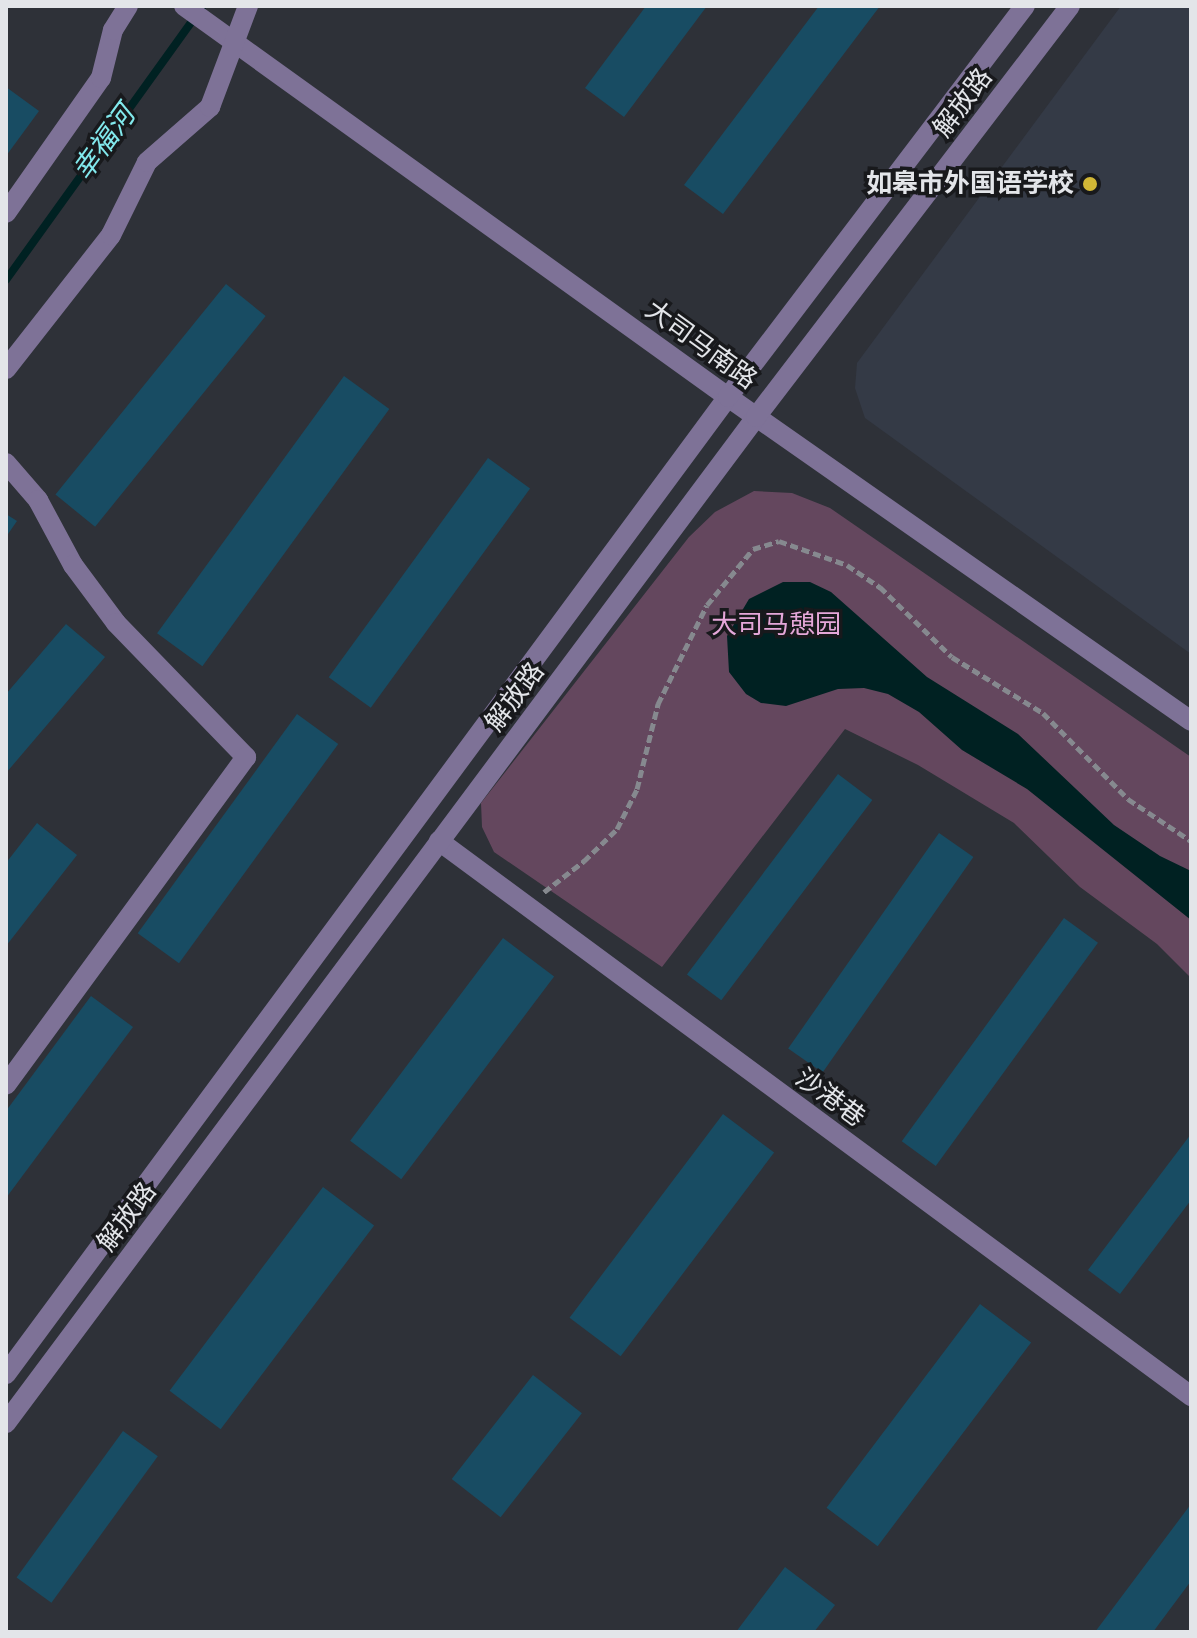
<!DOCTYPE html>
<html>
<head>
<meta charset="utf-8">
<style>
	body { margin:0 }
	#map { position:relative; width:1197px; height:1638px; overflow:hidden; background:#2e3138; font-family:Poppins,"Noto Sans SC",sans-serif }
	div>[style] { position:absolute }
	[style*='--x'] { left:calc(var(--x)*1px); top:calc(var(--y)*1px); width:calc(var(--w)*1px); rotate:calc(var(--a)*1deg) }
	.built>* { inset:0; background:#343a46 }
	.green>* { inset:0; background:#64475e }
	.water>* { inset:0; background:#002122 }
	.stream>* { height:8px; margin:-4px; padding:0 4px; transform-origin:4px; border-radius:4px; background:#002122 }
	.building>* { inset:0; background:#184c63; transform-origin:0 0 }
	.path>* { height:5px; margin-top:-2.5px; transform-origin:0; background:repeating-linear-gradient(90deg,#86898f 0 8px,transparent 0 12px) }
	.minor>* { height:20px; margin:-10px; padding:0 10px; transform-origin:10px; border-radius:10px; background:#7e7297 }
	.dots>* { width:22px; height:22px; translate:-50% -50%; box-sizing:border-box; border:4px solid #18191c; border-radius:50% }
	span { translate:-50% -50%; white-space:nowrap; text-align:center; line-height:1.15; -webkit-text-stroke:7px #18191c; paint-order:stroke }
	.street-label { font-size:26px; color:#e3e5e9 }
	.poi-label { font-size:26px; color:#e3e5e9; font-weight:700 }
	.right { translate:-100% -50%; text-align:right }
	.park-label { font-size:26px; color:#e5a7d9 }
	.water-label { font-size:28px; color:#82e9ed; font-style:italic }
	.frame { position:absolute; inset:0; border:8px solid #e3e5e9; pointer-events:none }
</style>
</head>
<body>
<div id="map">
	<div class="built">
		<i style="clip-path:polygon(1121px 6px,1191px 6px,1191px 654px,865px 418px,855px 388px,857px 363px)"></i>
	</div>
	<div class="green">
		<i style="clip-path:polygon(754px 491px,792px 493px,830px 508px,1191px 757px,1191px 978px,1157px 944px,1080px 887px,1014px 823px,918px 765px,845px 729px,662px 967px,494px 852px,482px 827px,481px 803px,689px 537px,715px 512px)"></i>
	</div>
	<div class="water">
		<i style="clip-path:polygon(783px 582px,810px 582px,831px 592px,927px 677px,1018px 734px,1114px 825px,1160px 856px,1191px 871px,1191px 920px,1027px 789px,962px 750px,919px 712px,888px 694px,864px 688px,838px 689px,786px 706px,761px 703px,746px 694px,729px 672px,727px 636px,749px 599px)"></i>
	</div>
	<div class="stream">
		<i style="--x:6;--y:280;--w:337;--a:-54.3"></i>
	</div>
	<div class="building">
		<i style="clip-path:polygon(646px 6px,707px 6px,624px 117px,585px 88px)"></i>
		<i style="clip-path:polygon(819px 6px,880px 6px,723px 214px,684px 185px)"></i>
		<i style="clip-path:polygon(6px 87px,39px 111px,6px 156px)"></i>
		<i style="left:226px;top:284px;width:51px;height:271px;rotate:39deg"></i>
		<i style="left:344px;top:376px;width:56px;height:318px;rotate:36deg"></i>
		<i style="left:488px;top:458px;width:52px;height:271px;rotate:36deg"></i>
		<i style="clip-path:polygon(6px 514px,17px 521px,6px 537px)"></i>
		<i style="clip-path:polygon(66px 624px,105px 657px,6px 773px,6px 694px)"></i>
		<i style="left:297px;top:714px;width:51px;height:271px;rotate:36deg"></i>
		<i style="left:838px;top:774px;width:43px;height:251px;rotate:37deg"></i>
		<i style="clip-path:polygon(37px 823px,77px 855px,6px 946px,6px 863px)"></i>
		<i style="left:939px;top:833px;width:42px;height:263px;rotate:35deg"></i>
		<i style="left:1064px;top:918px;width:42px;height:276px;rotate:36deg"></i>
		<i style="left:503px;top:938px;width:64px;height:254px;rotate:37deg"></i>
		<i style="clip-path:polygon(91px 996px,133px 1027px,6px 1198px,6px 1111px)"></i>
		<i style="left:723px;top:1114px;width:64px;height:255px;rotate:37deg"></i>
		<i style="clip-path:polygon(1191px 1134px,1191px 1200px,1120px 1294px,1088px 1270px)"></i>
		<i style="left:323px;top:1187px;width:64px;height:255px;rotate:37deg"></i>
		<i style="left:980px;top:1304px;width:64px;height:255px;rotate:37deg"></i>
		<i style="left:533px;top:1375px;width:62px;height:132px;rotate:38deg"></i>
		<i style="left:123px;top:1431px;width:43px;height:181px;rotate:36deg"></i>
		<i style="clip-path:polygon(1191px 1504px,1191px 1581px,1153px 1632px,1095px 1632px)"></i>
		<i style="clip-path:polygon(785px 1567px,835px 1605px,814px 1632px,736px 1632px)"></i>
	</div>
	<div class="path">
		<i style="--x:544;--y:892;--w:51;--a:-37.8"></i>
		<i style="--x:584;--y:861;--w:46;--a:-44.1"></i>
		<i style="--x:617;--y:829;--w:45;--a:-63.4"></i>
		<i style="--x:637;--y:789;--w:88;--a:-76.1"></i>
		<i style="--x:658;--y:704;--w:110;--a:-63.7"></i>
		<i style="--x:707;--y:605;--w:72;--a:-50.6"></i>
		<i style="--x:753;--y:549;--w:27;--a:-17"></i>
		<i style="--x:779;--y:541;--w:72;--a:19.4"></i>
		<i style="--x:847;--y:565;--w:40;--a:34"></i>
		<i style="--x:880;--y:587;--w:100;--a:44.2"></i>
		<i style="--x:952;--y:657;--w:107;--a:31.6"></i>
		<i style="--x:1043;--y:713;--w:121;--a:45.3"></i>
		<i style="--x:1128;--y:799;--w:76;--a:33.7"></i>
	</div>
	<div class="minor">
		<i style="--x:184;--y:6;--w:670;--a:35.71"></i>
		<i style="--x:728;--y:397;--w:565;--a:34.98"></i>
		<i style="--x:6;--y:213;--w:165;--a:-54.9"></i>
		<i style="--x:101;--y:78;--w:49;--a:-76"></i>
		<i style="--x:113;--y:30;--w:28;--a:-58"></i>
		<i style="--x:6;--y:369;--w:170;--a:-51.9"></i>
		<i style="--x:111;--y:235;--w:81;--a:-63.7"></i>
		<i style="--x:147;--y:162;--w:84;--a:-41.1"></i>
		<i style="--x:210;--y:107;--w:108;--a:-69.4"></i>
		<i style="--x:6;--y:463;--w:49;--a:49.1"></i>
		<i style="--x:38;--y:500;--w:74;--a:61.7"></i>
		<i style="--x:73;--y:565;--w:72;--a:53.4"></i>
		<i style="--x:116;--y:623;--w:187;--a:45.9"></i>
		<i style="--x:246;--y:757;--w:406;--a:126.2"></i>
		<i style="--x:439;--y:841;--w:935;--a:36.43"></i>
		<i style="--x:6;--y:1374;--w:1215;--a:-53.54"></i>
		<i style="--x:728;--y:397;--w:491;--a:-52.8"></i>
		<i style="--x:6;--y:1423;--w:1255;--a:-53.29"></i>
		<i style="--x:756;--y:417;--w:517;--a:-52.62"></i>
	</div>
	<div class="dots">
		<i style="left:1090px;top:184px;background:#d1b736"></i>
	</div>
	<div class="street-label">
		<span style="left:963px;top:103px;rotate:-53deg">解放路</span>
		<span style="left:701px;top:345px;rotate:36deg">大司马南路</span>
		<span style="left:515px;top:697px;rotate:-53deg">解放路</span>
		<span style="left:830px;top:1098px;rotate:36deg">沙港巷</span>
		<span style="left:127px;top:1217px;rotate:-53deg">解放路</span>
	</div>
	<div class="poi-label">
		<span class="right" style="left:1074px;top:184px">如皋市外国语学校</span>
	</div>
	<div class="park-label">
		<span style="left:776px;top:625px">大司马憩园</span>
	</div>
	<div class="water-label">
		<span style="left:104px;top:143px;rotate:-54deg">幸福河</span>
	</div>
	<div class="frame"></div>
</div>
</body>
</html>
